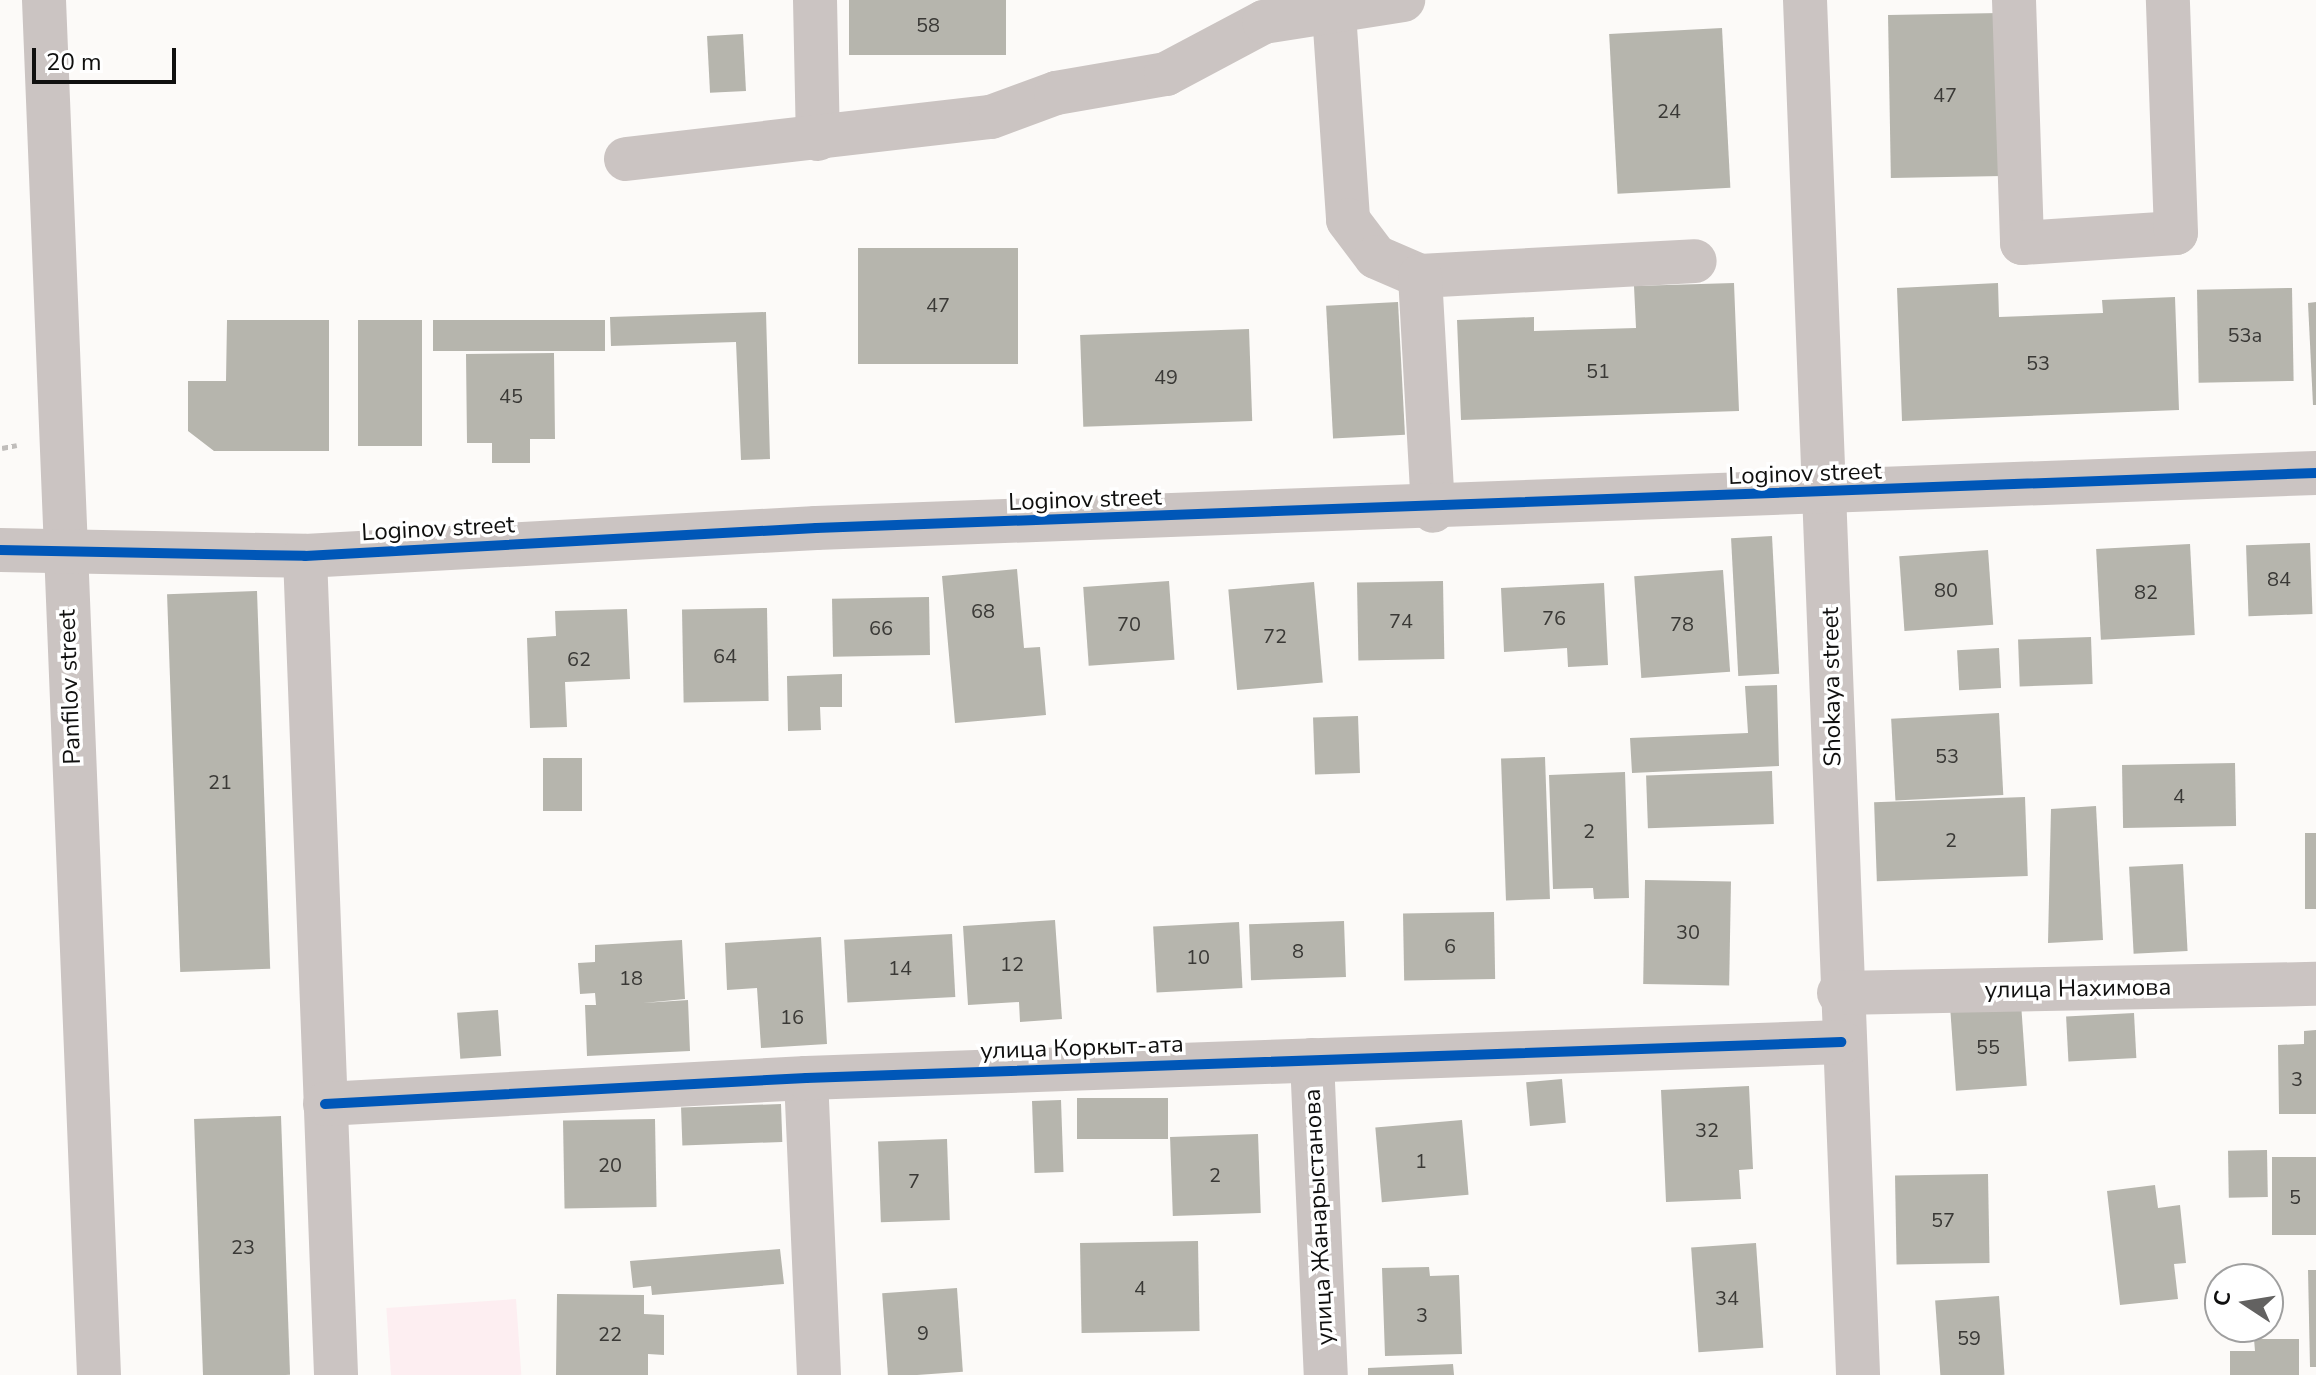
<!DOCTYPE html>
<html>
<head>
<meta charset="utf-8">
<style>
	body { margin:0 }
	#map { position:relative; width:2316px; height:1375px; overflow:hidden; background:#fcfaf8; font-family:"Nunito Sans",sans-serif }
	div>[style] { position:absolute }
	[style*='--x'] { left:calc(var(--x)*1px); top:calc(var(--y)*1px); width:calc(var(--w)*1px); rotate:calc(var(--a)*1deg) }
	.green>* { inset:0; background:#fdeef1; transform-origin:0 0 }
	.building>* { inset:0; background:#b6b5ad; transform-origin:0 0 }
	.path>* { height:5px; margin-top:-2.5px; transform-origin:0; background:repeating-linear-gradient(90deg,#c0bdbb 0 6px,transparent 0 10px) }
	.minor>* { height:44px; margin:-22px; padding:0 22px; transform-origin:22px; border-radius:22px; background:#cbc4c2 }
	.cycleway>* { height:10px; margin:-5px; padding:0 5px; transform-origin:5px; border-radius:5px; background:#0057b8 }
	span { translate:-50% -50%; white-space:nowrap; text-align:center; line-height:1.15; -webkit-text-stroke:7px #fff; paint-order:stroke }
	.number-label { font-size:20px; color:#3a3936 }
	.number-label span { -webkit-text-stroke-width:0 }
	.street-label { font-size:24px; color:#10100f }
	.north { position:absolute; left:2204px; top:1263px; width:80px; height:80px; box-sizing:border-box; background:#fff; border:2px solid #9f9f9f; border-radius:50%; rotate:282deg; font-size:22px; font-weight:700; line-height:32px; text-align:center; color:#10100f }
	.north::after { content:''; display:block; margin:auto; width:28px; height:36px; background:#636261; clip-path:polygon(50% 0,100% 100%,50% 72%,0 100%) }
	.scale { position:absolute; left:32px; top:48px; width:144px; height:36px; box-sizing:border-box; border:4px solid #10100f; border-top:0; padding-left:10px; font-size:24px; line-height:28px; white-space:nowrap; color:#10100f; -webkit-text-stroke:6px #fff; paint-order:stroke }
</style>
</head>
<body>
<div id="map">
	<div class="green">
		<i style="left:516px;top:1299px;width:76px;height:130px;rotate:86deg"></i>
	</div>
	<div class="building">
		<i style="left:849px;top:0;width:157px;height:55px"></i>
		<i style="left:2000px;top:13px;width:163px;height:112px;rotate:89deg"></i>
		<i style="left:1722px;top:28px;width:160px;height:113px;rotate:87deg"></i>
		<i style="left:743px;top:34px;width:57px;height:36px;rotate:87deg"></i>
		<i style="left:858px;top:248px;width:160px;height:116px"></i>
		<i style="clip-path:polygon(1734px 283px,1739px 411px,1461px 420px,1457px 320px,1534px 317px,1534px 331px,1636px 328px,1634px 286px)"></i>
		<i style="clip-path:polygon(1998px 283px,1999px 317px,2103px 313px,2102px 300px,2175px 297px,2179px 410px,1902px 421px,1897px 288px)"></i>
		<i style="left:2292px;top:288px;width:93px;height:95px;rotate:89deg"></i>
		<i style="left:1398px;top:302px;width:133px;height:72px;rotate:87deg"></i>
		<i style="clip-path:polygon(2316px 302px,2316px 405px,2313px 405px,2308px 303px)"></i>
		<i style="clip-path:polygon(766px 312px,770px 459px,741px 460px,736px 342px,611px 346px,610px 317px)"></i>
		<i style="clip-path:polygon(227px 320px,329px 320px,329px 451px,214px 451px,188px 431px,188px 381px,226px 381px)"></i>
		<i style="left:358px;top:320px;width:64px;height:126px"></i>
		<i style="left:433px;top:320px;width:172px;height:31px"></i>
		<i style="left:1249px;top:329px;width:92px;height:169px;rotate:88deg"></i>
		<i style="clip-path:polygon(554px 353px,555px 439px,530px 439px,530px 463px,492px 463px,492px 443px,467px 443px,466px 354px)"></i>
		<i style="left:1772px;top:536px;width:138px;height:41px;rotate:87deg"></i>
		<i style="left:2310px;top:543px;width:71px;height:64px;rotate:88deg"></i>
		<i style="left:2190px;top:544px;width:91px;height:94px;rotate:87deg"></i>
		<i style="left:1988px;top:550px;width:75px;height:89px;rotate:86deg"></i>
		<i style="clip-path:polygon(1017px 569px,1024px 648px,1040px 647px,1046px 715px,955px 723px,942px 576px)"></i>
		<i style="left:1723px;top:570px;width:102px;height:89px;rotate:86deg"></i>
		<i style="left:1169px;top:581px;width:79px;height:86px;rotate:86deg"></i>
		<i style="left:1443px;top:581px;width:78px;height:86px;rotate:89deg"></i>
		<i style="left:1314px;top:582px;width:101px;height:86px;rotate:85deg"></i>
		<i style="clip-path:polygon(1604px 583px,1608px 665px,1568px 667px,1567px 648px,1504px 652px,1501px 588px)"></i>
		<i style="left:257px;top:591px;width:378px;height:90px;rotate:88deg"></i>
		<i style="left:929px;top:597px;width:58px;height:97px;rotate:89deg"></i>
		<i style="left:767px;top:608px;width:93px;height:85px;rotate:89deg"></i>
		<i style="clip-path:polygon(627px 609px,630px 679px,565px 682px,567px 727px,530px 728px,527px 638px,556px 636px,555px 611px)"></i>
		<i style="left:2091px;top:637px;width:47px;height:73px;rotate:88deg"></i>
		<i style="left:1999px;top:648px;width:40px;height:42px;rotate:87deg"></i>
		<i style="clip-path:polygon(842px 674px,842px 707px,820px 707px,821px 730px,788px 731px,787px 676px)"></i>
		<i style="clip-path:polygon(1777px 685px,1779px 766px,1632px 773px,1630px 738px,1748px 733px,1745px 686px)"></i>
		<i style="left:1999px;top:713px;width:82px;height:108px;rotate:87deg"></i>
		<i style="left:1358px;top:716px;width:57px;height:45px;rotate:88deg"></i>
		<i style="left:1545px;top:757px;width:142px;height:44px;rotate:88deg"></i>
		<i style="left:543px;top:758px;width:39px;height:53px"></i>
		<i style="left:2235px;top:763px;width:63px;height:113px;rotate:89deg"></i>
		<i style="left:1772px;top:771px;width:53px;height:126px;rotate:88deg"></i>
		<i style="clip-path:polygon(1625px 772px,1629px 898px,1594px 899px,1593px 888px,1553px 889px,1549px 775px)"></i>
		<i style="left:2025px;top:797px;width:79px;height:151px;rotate:88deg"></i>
		<i style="clip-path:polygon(2096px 806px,2103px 940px,2048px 943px,2051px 809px)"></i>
		<i style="left:2305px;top:833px;width:11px;height:76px"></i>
		<i style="left:2183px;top:864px;width:87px;height:54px;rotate:87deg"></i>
		<i style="left:1645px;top:880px;width:86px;height:104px;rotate:1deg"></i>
		<i style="left:1494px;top:912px;width:67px;height:91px;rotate:89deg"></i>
		<i style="clip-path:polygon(1055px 920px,1062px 1019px,1020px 1022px,1019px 1002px,968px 1005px,963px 926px)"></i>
		<i style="left:1344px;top:921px;width:56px;height:95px;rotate:88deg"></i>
		<i style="left:1239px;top:922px;width:66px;height:86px;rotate:87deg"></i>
		<i style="left:952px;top:934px;width:63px;height:108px;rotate:87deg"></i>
		<i style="clip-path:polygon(821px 937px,827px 1044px,761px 1048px,757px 988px,727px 990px,725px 943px)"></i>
		<i style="clip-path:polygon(682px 940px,685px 999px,643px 1003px,688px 1000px,690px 1051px,587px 1056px,585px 1005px,596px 1005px,595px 993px,580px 994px,578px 963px,595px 962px,595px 945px)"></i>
		<i style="left:2021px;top:1003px;width:83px;height:71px;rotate:86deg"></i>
		<i style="left:498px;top:1010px;width:46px;height:41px;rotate:86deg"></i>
		<i style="left:2134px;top:1013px;width:45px;height:68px;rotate:87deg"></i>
		<i style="clip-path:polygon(2316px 1030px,2316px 1114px,2279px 1114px,2278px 1045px,2304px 1044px,2304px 1031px)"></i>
		<i style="left:1562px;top:1079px;width:44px;height:36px;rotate:85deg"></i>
		<i style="clip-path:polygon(1749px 1086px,1753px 1169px,1739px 1170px,1741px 1199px,1666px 1202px,1661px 1090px)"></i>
		<i style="left:1077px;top:1098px;width:91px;height:41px"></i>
		<i style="left:1061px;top:1100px;width:72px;height:29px;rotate:88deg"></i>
		<i style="left:781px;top:1104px;width:38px;height:100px;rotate:88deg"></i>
		<i style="left:281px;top:1116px;width:259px;height:87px;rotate:88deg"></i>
		<i style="left:655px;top:1119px;width:88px;height:92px;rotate:89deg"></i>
		<i style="left:1462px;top:1120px;width:75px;height:87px;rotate:85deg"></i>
		<i style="left:1258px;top:1134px;width:79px;height:88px;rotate:88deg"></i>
		<i style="left:947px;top:1139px;width:81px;height:69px;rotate:88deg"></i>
		<i style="left:2267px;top:1150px;width:47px;height:39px;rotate:89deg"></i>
		<i style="left:2316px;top:1157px;width:78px;height:44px;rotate:90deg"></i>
		<i style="left:1988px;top:1174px;width:89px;height:93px;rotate:89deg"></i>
		<i style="clip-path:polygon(2155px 1185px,2158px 1208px,2180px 1205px,2186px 1263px,2174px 1264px,2178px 1299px,2120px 1305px,2107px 1191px)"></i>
		<i style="left:1198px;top:1241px;width:90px;height:118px;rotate:89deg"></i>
		<i style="left:1756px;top:1243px;width:105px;height:65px;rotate:86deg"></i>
		<i style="clip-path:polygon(780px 1249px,784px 1284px,652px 1295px,651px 1286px,633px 1288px,630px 1261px)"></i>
		<i style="clip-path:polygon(1429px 1267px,1430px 1276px,1459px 1275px,1462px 1354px,1385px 1356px,1382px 1268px)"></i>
		<i style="clip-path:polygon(2308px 1270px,2316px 1270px,2316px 1367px,2310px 1367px)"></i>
		<i style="left:957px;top:1288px;width:84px;height:75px;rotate:86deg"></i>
		<i style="clip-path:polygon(557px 1294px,644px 1295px,644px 1314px,664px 1315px,664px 1355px,648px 1354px,648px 1375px,556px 1375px)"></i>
		<i style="left:1999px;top:1296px;width:79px;height:64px;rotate:86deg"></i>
		<i style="clip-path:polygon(2254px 1339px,2299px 1339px,2299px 1375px,2230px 1375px,2230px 1351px,2255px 1351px)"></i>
		<i style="clip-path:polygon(1453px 1364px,1454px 1375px,1368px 1375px,1368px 1368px)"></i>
	</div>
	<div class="path">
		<i style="--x:2;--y:448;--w:15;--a:-11"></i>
	</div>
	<div class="minor">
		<i style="--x:44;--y:0;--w:1376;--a:87.71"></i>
		<i style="--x:815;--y:0;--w:139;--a:88.8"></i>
		<i style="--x:1805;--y:0;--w:1376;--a:87.79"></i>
		<i style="--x:2014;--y:0;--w:243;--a:88.1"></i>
		<i style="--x:2022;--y:243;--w:154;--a:-3.7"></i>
		<i style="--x:2176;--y:233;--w:233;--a:-92"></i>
		<i style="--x:1334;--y:13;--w:207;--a:86.1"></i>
		<i style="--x:1348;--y:220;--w:46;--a:52.9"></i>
		<i style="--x:1376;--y:257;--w:48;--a:23.4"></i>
		<i style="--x:1420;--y:276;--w:275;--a:-3.1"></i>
		<i style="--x:626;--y:159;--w:367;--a:-6.6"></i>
		<i style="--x:991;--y:117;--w:69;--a:-20.3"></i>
		<i style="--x:1056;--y:93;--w:112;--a:-9.8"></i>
		<i style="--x:1166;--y:74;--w:111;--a:-28"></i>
		<i style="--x:1264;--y:22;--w:141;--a:-9"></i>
		<i style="--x:1420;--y:276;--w:235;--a:86.8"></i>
		<i style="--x:0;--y:550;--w:305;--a:1.1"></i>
		<i style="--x:305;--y:556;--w:512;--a:-3.14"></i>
		<i style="--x:816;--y:528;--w:1501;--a:-2.1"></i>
		<i style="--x:305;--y:556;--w:820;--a:87.83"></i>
		<i style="--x:1839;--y:993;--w:477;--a:-1.1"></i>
		<i style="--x:1312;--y:1060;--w:315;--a:87.5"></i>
		<i style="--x:806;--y:1078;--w:297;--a:87.5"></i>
		<i style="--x:325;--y:1104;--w:482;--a:-3.1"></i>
		<i style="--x:806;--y:1078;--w:1036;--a:-1.99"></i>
	</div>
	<div class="cycleway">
		<i style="--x:0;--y:550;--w:305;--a:1.1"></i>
		<i style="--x:305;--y:556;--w:512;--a:-3.14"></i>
		<i style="--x:816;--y:528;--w:1501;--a:-2.1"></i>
		<i style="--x:325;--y:1104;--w:482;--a:-3.1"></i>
		<i style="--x:806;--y:1078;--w:1036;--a:-1.99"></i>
	</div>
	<div class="number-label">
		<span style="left:928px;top:25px">58</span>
		<span style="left:1945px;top:95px">47</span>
		<span style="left:1669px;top:111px">24</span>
		<span style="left:938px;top:305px">47</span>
		<span style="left:2245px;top:335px">53а</span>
		<span style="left:2038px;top:363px">53</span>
		<span style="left:1598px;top:371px">51</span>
		<span style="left:1166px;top:377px">49</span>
		<span style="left:511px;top:396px">45</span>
		<span style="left:2279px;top:579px">84</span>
		<span style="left:1946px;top:590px">80</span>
		<span style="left:2146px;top:592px">82</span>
		<span style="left:983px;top:611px">68</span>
		<span style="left:1554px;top:618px">76</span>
		<span style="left:1401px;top:621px">74</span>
		<span style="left:1129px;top:624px">70</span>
		<span style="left:1682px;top:624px">78</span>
		<span style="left:881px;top:628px">66</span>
		<span style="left:1275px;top:636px">72</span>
		<span style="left:725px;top:656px">64</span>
		<span style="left:579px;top:659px">62</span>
		<span style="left:1947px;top:756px">53</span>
		<span style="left:220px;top:782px">21</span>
		<span style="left:2179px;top:796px">4</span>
		<span style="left:1589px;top:831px">2</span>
		<span style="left:1951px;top:840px">2</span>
		<span style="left:1688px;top:932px">30</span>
		<span style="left:1450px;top:946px">6</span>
		<span style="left:1298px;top:951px">8</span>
		<span style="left:1198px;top:957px">10</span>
		<span style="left:1012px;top:964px">12</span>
		<span style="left:900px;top:968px">14</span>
		<span style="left:631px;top:978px">18</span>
		<span style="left:792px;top:1017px">16</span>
		<span style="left:1988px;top:1047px">55</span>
		<span style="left:2297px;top:1079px">3</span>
		<span style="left:1707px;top:1130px">32</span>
		<span style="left:1421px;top:1161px">1</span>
		<span style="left:610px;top:1165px">20</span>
		<span style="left:1215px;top:1175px">2</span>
		<span style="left:914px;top:1181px">7</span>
		<span style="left:2295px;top:1197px">5</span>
		<span style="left:1943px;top:1220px">57</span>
		<span style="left:243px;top:1247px">23</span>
		<span style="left:1140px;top:1288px">4</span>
		<span style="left:1727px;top:1298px">34</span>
		<span style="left:1422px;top:1315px">3</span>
		<span style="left:923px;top:1333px">9</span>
		<span style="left:610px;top:1334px">22</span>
		<span style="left:1969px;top:1338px">59</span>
	</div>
	<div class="street-label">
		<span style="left:1805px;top:474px;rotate:-2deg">Loginov street</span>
		<span style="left:1085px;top:500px;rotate:-2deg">Loginov street</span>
		<span style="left:438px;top:529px;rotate:-3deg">Loginov street</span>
		<span style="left:70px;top:687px;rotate:-92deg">Panfilov street</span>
		<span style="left:1832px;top:687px;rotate:-91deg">Shokaya street</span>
		<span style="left:2078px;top:989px;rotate:-1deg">улица Нахимова</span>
		<span style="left:1082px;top:1048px;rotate:-2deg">улица Коркыт-ата</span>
		<span style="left:1319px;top:1217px;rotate:-93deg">улица Жанарыстанова</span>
	</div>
	<div class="north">С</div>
	<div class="scale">20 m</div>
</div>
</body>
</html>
